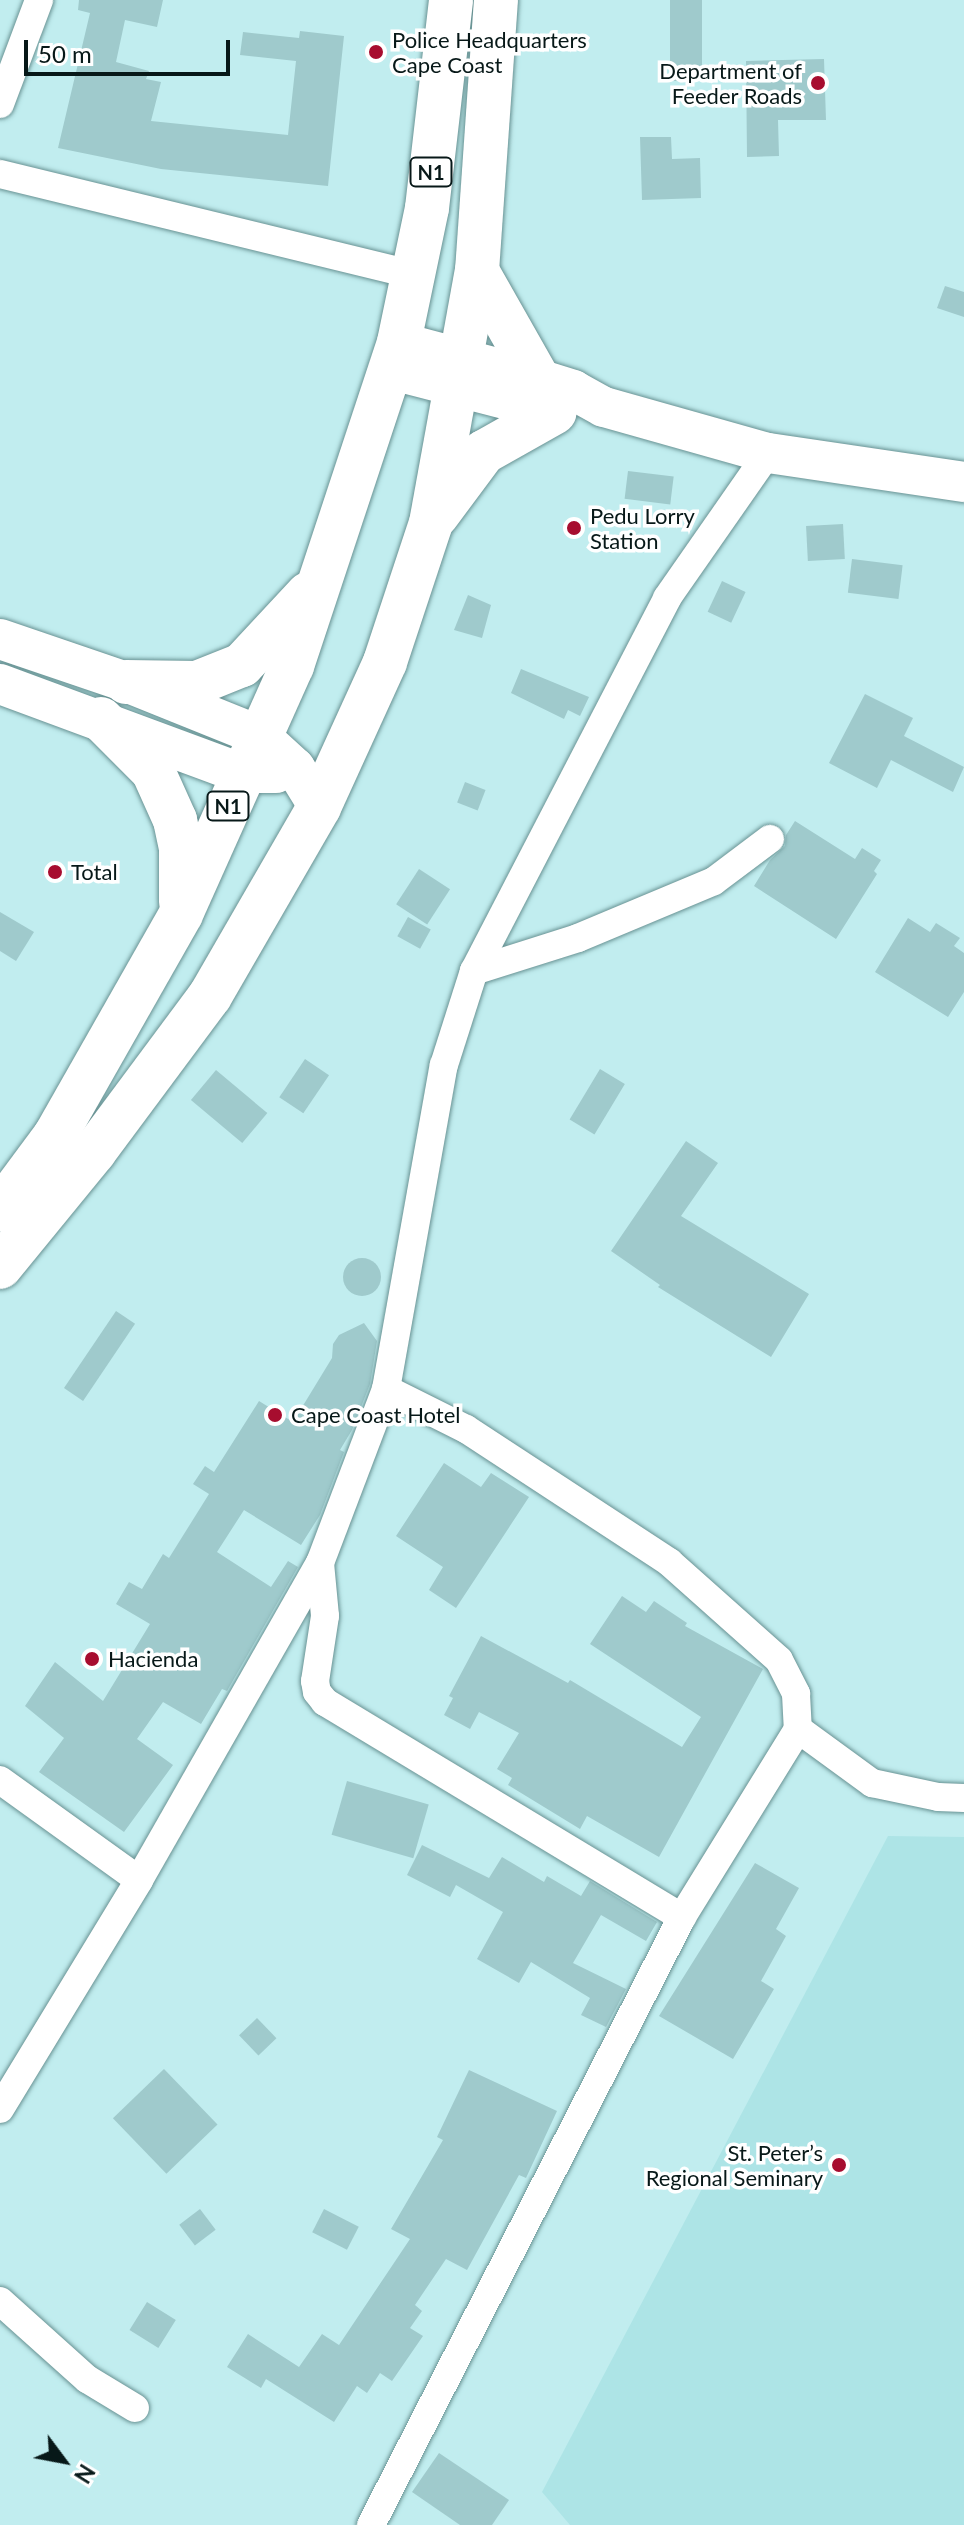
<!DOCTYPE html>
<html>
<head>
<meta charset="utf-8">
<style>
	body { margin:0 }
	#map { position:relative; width:964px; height:2525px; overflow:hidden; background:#c1edef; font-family:Lato,sans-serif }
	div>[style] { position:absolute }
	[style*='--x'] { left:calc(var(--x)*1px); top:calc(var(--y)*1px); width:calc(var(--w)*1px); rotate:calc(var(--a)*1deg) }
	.built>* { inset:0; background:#ade4e6 }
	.building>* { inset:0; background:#9fcacc; transform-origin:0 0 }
	.round { border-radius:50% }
	.roads { filter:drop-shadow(0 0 2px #689293) drop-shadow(0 0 2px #689293) }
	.street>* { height:28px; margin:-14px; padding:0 14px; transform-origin:14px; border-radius:14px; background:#fff }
	.secondary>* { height:40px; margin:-20px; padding:0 20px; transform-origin:20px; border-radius:20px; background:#fff }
	.highway>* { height:44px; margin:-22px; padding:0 22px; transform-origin:22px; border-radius:22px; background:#fff }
	.dots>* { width:22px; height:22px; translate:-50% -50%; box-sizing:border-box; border:4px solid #fff; border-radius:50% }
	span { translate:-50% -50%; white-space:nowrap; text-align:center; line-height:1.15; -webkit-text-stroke:7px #fff; paint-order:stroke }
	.shield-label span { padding:2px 6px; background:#fff; border:2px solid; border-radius:6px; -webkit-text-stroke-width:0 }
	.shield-label { font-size:20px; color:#071818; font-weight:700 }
	.poi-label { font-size:22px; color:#071818 }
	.left { translate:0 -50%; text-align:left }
	.right { translate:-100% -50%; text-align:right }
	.north { position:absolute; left:24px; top:2421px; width:80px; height:80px; -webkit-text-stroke:6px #fff; paint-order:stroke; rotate:122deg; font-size:22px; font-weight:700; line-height:32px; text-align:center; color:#071818 }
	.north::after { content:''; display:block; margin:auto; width:28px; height:36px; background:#071818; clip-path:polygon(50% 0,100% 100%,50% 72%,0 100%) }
	.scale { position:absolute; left:24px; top:40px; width:206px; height:36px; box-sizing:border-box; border:4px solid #071818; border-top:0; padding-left:10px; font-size:24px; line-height:28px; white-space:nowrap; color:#071818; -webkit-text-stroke:6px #fff; paint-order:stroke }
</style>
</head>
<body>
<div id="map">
	<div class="built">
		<i style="clip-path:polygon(888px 1836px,964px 1837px,964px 2525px,570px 2525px,542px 2492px)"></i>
	</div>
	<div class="building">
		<i style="clip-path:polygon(79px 0,163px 0,157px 27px,125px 20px,116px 62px,149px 71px,146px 79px,161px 82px,151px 121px,288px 135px,296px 61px,240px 55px,243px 32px,299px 38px,300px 31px,344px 36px,328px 186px,161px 169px,58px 148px,90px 13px,78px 10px)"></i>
		<i style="left:670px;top:0;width:32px;height:81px"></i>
		<i style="clip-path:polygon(824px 59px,826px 120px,778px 120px,779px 156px,747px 157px,746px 61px)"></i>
		<i style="clip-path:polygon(640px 137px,671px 137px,672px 159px,700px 158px,701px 198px,642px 200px)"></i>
		<i style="clip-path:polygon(945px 286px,964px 292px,964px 317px,937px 308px)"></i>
		<i style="left:628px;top:471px;width:46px;height:28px;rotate:7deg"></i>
		<i style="left:843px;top:524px;width:35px;height:37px;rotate:87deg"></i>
		<i style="left:852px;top:559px;width:51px;height:34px;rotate:7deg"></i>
		<i style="left:722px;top:581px;width:26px;height:34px;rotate:25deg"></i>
		<i style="clip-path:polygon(468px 595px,491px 605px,482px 638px,454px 630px)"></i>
		<i style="clip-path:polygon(521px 669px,589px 697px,580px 716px,568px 710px,564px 719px,511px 693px)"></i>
		<i style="clip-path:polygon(865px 694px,913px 718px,904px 736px,964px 767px,953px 792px,891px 760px,877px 788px,829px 763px)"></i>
		<i style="left:465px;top:782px;width:22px;height:22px;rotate:21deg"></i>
		<i style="clip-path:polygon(795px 821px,855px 859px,862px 848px,881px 860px,874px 871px,877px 874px,836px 939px,754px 886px,770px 860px,785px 846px,786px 835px)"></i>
		<i style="left:419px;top:869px;width:37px;height:42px;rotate:33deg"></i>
		<i style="clip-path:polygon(0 912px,34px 932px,16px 961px,0 951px)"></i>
		<i style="left:408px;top:917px;width:26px;height:22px;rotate:29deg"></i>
		<i style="clip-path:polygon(908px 918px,930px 932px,936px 923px,960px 938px,954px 946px,964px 953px,964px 992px,948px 1017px,875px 972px)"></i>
		<i style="left:305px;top:1059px;width:29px;height:46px;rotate:34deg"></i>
		<i style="left:600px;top:1069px;width:29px;height:59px;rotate:31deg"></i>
		<i style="left:216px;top:1070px;width:67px;height:39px;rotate:40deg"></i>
		<i style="clip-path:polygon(686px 1141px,718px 1163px,681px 1216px,809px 1294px,771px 1357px,658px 1287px,660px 1285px,611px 1251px)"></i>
		<i class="round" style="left:343px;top:1258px;width:38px;height:38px"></i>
		<i style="left:116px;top:1311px;width:23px;height:93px;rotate:34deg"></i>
		<i style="clip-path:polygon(364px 1323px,377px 1341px,370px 1384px,352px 1430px,340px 1450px,344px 1452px,320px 1515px,301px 1545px,244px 1510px,217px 1552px,271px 1587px,288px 1561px,298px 1567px,227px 1691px,222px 1689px,201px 1724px,163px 1702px,137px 1739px,173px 1765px,124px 1832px,39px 1772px,64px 1738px,25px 1706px,55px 1662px,103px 1701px,150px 1624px,116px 1604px,129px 1582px,142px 1589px,163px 1554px,169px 1558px,209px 1494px,193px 1484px,205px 1466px,214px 1472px,259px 1401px,293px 1422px,332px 1358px,333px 1344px,339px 1335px)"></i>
		<i style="clip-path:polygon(444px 1463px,481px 1487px,491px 1473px,529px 1497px,456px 1608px,429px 1590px,443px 1567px,396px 1536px)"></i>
		<i style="clip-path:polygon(622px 1596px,646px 1612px,654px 1601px,687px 1623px,685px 1626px,763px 1669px,659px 1857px,587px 1816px,580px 1829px,508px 1785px,512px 1778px,497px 1769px,519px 1733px,479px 1712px,470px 1729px,444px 1715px,453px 1698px,449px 1696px,481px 1636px,568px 1683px,570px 1680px,682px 1747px,701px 1717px,590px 1644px)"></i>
		<i style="left:347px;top:1781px;width:85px;height:56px;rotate:16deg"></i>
		<i style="clip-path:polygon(422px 1845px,489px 1878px,502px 1857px,544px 1882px,547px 1876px,581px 1896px,590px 1881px,657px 1922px,646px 1941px,601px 1915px,573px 1963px,626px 1989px,606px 2027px,581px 2015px,590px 1998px,531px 1962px,519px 1983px,477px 1959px,503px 1912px,456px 1885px,450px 1897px,407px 1875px)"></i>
		<i style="clip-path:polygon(755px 1863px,799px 1888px,776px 1929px,786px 1936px,761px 1981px,774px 1989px,733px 2059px,659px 2016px)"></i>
		<i style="left:257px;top:2018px;width:28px;height:25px;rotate:46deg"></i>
		<i style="left:164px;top:2069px;width:77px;height:71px;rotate:46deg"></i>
		<i style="clip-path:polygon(469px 2070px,557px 2111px,526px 2178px,519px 2175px,467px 2270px,446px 2259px,415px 2305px,422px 2311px,410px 2328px,423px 2336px,392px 2381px,380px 2373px,367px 2393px,357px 2386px,334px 2422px,266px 2379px,261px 2388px,227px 2367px,248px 2334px,299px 2367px,322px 2334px,339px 2345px,410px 2239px,391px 2229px,443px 2140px,437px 2137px)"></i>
		<i style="left:200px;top:2209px;width:26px;height:26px;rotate:53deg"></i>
		<i style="left:324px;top:2209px;width:39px;height:26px;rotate:27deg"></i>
		<i style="left:147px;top:2302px;width:34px;height:33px;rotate:32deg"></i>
		<i style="clip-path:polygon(439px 2453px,509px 2500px,492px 2525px,460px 2525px,412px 2492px)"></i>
	</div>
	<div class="roads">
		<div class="street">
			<i style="--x:0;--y:104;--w:111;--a:-69.4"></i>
			<i style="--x:0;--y:174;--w:426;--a:13.7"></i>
			<i style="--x:474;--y:971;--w:109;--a:-17.6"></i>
			<i style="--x:578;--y:938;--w:147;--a:-22.7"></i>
			<i style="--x:714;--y:881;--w:70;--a:-36.9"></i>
			<i style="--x:386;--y:1389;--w:89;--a:26.6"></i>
			<i style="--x:466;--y:1429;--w:243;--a:33.2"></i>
			<i style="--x:669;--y:1562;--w:147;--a:41.7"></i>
			<i style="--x:779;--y:1660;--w:38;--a:63"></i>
			<i style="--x:796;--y:1694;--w:35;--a:87"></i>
			<i style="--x:320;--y:1563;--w:53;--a:84.6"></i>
			<i style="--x:325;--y:1616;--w:66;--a:98.7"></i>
			<i style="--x:315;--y:1681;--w:11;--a:80"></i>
			<i style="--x:317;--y:1692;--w:13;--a:51"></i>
			<i style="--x:325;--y:1702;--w:417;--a:31.1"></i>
			<i style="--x:0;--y:1780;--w:171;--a:35.7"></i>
			<i style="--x:0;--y:2109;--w:268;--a:-58.7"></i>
			<i style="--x:139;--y:1880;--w:365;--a:-60.3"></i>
			<i style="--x:320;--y:1563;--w:186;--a:-69.2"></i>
			<i style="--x:386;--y:1389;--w:329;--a:-79.9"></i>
			<i style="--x:444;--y:1065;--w:99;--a:-72.3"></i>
			<i style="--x:474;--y:971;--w:420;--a:-62.6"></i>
			<i style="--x:667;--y:598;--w:177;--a:-55.1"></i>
			<i style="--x:0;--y:2301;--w:117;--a:41.9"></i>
			<i style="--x:87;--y:2379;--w:56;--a:31.1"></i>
			<i style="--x:371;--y:2525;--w:683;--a:-62.91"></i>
			<i style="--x:682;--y:1917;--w:221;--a:-58.3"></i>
			<i style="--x:798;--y:1729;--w:92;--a:36.1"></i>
			<i style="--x:872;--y:1783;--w:67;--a:12"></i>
			<i style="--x:938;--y:1797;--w:26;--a:2"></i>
		</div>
		<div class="secondary">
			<i style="--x:399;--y:342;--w:144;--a:14.9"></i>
			<i style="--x:538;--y:379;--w:37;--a:17"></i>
			<i style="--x:573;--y:390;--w:35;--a:29"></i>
			<i style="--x:604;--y:407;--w:170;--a:15.7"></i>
			<i style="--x:768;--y:453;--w:198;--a:8.4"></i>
			<i style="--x:392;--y:370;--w:168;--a:14.4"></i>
			<i style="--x:0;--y:639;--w:133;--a:18.8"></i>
			<i style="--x:126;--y:682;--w:144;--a:21.9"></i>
			<i style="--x:260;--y:736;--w:47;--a:42.4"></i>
			<i style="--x:295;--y:768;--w:46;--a:58.4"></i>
			<i style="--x:0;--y:684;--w:257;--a:20.3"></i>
			<i style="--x:241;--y:773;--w:35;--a:0"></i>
		</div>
		<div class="highway">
			<i style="--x:477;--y:271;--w:124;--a:60.5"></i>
			<i style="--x:437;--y:515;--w:79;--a:-53.3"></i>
			<i style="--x:484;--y:452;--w:81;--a:-29.4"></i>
			<i style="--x:126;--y:682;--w:71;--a:0.8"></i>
			<i style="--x:197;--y:683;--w:48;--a:-21.8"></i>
			<i style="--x:242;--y:665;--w:97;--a:-47.1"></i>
			<i style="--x:101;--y:719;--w:74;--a:45"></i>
			<i style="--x:153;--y:771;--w:54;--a:65.8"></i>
			<i style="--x:175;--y:820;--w:30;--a:78"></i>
			<i style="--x:181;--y:849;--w:53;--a:90"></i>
			<i style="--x:0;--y:1210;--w:92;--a:-53.4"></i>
			<i style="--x:55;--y:1136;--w:255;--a:-60.4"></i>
			<i style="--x:181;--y:914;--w:272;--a:-65.9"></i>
			<i style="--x:292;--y:666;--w:341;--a:-71.7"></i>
			<i style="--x:399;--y:342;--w:137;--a:-78.2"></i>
			<i style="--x:427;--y:208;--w:209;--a:-83.4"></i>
			<i style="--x:0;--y:1267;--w:149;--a:-50.7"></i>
			<i style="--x:94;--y:1152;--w:194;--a:-53.4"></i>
			<i style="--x:210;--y:996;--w:218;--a:-60"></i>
			<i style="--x:319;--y:807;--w:159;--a:-65.5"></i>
			<i style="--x:385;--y:662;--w:146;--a:-71.7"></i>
			<i style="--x:431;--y:523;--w:256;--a:-79.7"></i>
			<i style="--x:477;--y:271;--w:272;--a:-86"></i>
		</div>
	</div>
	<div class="dots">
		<i style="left:376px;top:52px;background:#a70d2f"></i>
		<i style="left:818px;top:83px;background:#a70d2f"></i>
		<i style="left:574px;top:528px;background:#a70d2f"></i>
		<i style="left:55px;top:872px;background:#a70d2f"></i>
		<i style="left:275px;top:1415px;background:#a70d2f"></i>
		<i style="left:92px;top:1659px;background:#a70d2f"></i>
		<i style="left:839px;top:2165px;background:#a70d2f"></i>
	</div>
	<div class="shield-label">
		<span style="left:431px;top:172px">N1</span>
		<span style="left:228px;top:806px">N1</span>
	</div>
	<div class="poi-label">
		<span class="left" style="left:392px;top:52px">Police Headquarters<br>Cape Coast</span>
		<span class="right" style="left:802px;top:83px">Department of<br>Feeder Roads</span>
		<span class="left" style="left:590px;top:528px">Pedu Lorry<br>Station</span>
		<span class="left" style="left:71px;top:872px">Total</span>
		<span class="left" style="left:291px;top:1415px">Cape Coast Hotel</span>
		<span class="left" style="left:108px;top:1659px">Hacienda</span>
		<span class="right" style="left:823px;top:2165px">St. Peter’s<br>Regional Seminary</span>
	</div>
	<div class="north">N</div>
	<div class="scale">50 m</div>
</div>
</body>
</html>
